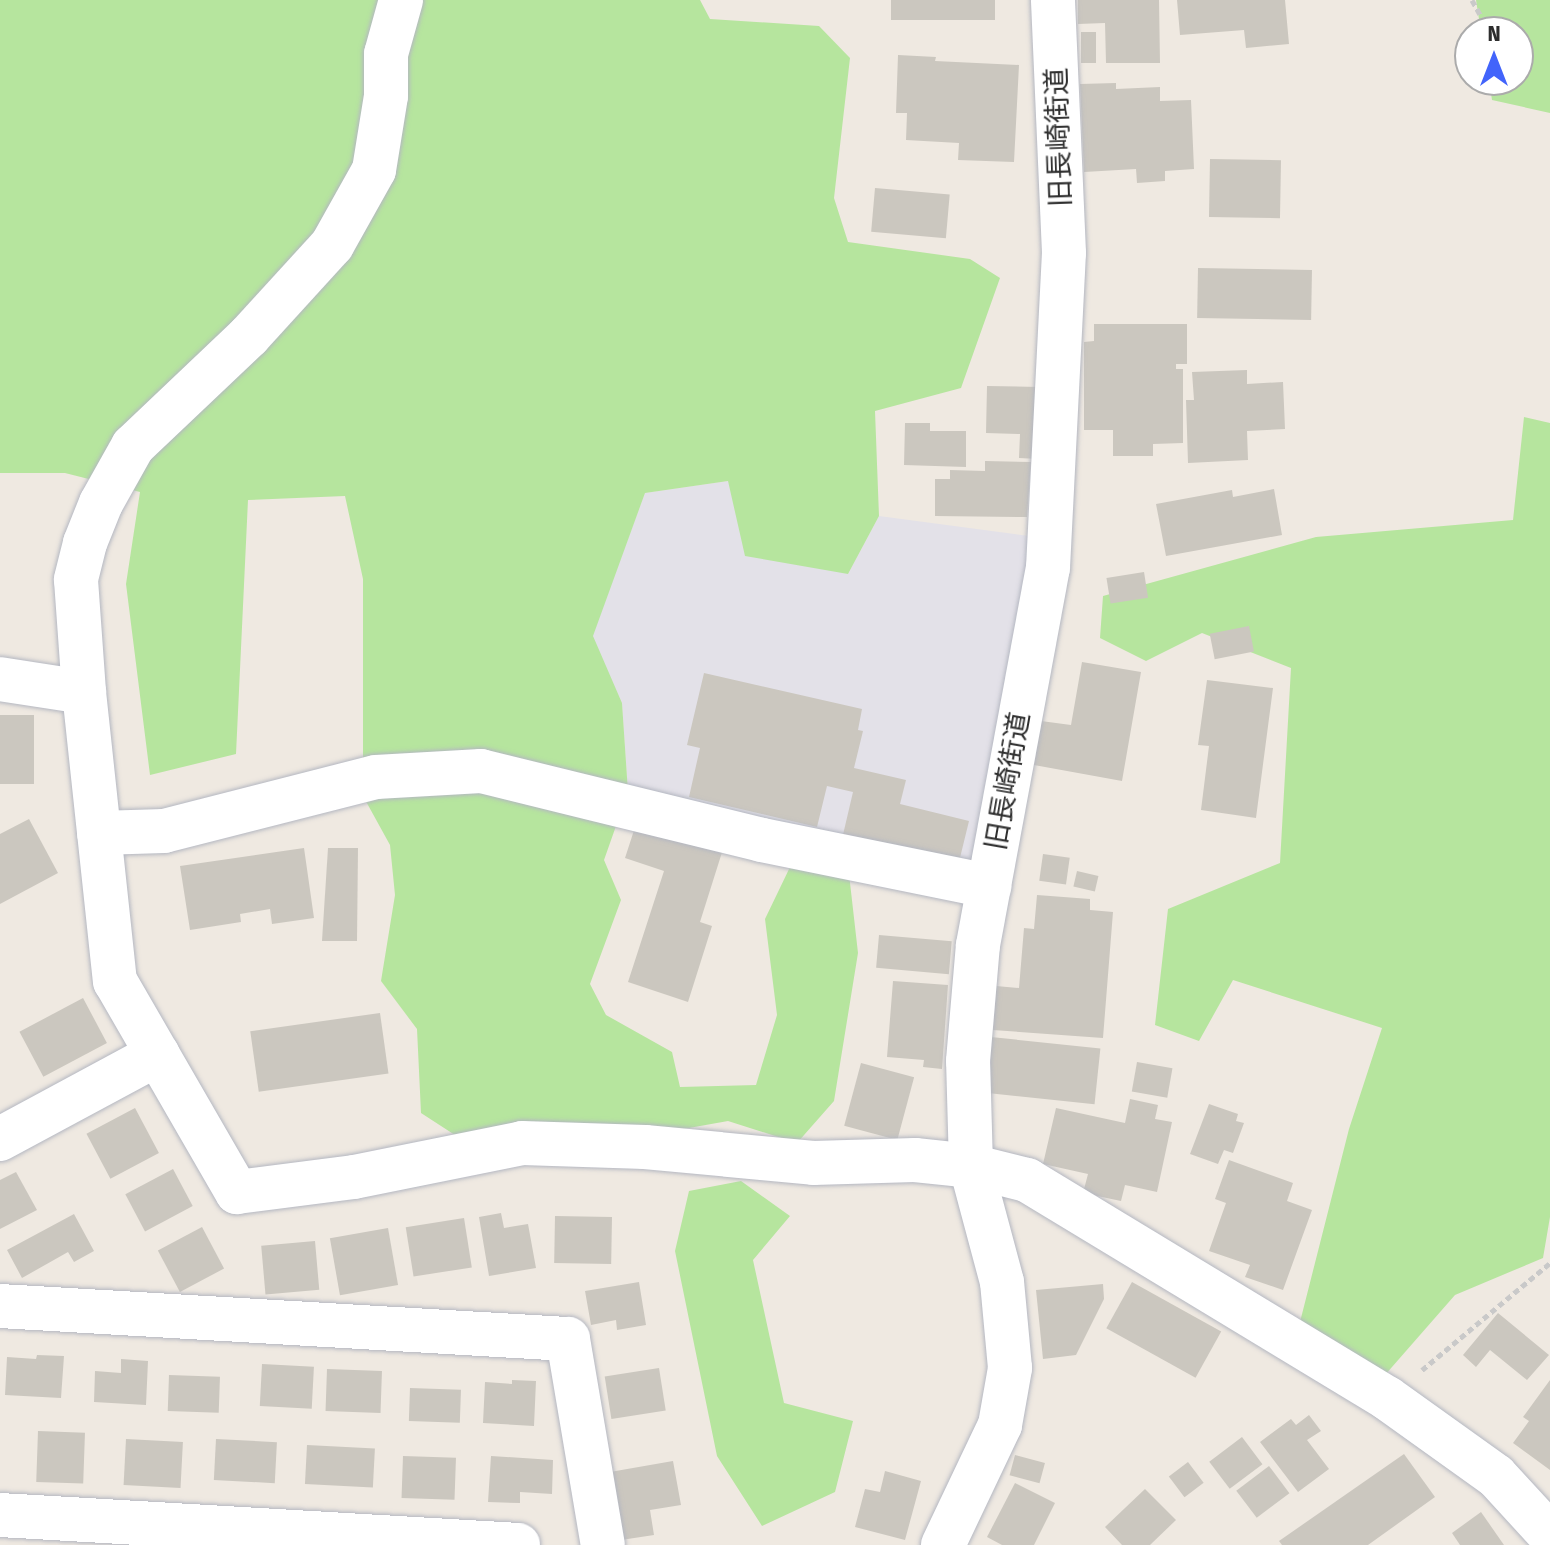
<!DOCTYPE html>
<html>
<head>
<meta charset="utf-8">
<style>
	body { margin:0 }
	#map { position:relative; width:1550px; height:1545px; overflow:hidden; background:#efe9e1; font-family:"Fira Sans Condensed","Noto Sans JP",sans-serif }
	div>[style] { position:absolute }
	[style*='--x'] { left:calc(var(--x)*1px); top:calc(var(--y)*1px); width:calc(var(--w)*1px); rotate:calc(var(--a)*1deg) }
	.industrial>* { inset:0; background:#e3e1e8 }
	.green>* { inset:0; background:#b6e59e }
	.building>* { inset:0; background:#cbc7bf; transform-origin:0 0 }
	.path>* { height:5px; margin-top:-2.5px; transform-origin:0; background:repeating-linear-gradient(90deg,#c9c9c9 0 6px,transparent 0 10px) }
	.roads { filter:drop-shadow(0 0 2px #b4b7c1) drop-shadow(0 0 2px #b4b7c1) }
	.minor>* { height:44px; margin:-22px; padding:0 22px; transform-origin:22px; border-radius:22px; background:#fff }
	span { translate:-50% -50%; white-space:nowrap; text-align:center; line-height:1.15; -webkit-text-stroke:7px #fff; paint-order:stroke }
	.street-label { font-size:28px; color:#2e2e2e }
	.north { position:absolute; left:1454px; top:16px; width:80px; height:80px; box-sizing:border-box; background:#fff; border:2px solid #ababab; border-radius:50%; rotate:0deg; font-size:22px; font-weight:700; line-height:32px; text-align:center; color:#2e2e2e }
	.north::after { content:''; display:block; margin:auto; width:28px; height:36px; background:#4264fb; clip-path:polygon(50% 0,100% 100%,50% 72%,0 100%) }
</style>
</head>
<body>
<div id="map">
	<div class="industrial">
		<i style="clip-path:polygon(728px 481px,848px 574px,879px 516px,1036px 537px,970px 872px,628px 792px,622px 703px,592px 636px,645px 493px)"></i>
	</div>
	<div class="green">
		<i style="clip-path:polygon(0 0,700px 0,710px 19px,819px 26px,850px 58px,834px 198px,848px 242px,970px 259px,1000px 278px,961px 388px,875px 411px,879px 516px,848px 574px,745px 556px,728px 481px,645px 493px,593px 636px,622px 703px,628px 792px,604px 860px,621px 900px,590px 984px,606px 1015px,672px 1052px,680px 1087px,756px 1085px,777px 1015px,765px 919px,791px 865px,849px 874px,858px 953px,834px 1101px,797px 1143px,728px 1121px,661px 1133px,458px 1137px,421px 1113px,417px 1029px,381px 981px,395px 895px,390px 845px,363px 796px,363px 579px,345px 496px,248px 500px,236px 754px,150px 775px,126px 584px,140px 492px,65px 473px,0 473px)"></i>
		<i style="clip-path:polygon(1476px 0,1550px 0,1550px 113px,1492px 100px,1489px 80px,1518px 80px,1518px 32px,1481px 32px)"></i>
		<i style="clip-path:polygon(1524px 417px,1550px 423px,1550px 1217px,1543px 1258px,1455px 1295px,1385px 1375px,1300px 1322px,1349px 1129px,1382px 1028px,1233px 980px,1199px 1041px,1155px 1025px,1168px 909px,1280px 863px,1291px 668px,1202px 633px,1146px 661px,1100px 638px,1103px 596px,1316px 537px,1513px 520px)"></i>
		<i style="clip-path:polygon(741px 1181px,790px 1216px,753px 1260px,784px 1403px,853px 1421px,835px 1492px,762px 1526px,717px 1456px,675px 1251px,689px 1191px)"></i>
	</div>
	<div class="building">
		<i style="left:891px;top:0;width:104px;height:20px"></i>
		<i style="clip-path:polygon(1078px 0,1159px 0,1160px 63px,1106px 63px,1105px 23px,1078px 24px)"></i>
		<i style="clip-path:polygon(1177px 0,1285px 0,1289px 44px,1246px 48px,1244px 30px,1180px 35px)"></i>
		<i style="left:1081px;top:32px;width:15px;height:31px"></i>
		<i style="clip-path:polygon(898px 55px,936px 57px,935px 61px,1019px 65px,1014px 162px,958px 160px,959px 143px,906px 140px,907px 113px,896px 113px)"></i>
		<i style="clip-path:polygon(1116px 83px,1116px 89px,1160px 87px,1160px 101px,1191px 100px,1194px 169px,1165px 171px,1165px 181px,1137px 183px,1136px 169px,1084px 172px,1080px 84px)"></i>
		<i style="left:1210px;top:159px;width:71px;height:58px;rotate:1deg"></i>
		<i style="left:875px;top:188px;width:75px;height:44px;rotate:5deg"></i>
		<i style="left:1198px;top:268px;width:114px;height:50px;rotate:1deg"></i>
		<i style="clip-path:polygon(1094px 324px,1187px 324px,1187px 364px,1176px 364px,1176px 369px,1183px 369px,1183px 443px,1153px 444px,1153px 456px,1113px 456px,1113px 430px,1084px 430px,1084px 342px,1094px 341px)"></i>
		<i style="clip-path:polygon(1247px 370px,1247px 384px,1283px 382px,1285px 429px,1247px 431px,1248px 460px,1188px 463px,1186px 400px,1194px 400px,1192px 372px)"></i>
		<i style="clip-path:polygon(987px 386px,1039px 387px,1038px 459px,1019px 458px,1020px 434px,986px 433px)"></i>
		<i style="clip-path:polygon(905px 423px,930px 423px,930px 431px,966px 431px,966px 467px,904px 465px)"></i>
		<i style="clip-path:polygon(985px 461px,1031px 462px,1027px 517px,935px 516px,935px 479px,950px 479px,950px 470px,985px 471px)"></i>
		<i style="clip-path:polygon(1274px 489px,1282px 535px,1166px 556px,1156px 504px,1232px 490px,1233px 497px)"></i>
		<i style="left:1144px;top:572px;width:26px;height:38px;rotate:81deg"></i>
		<i style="left:1249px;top:626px;width:26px;height:40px;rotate:79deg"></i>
		<i style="clip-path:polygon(1082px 662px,1141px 672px,1122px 781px,1034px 765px,1041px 721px,1071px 725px)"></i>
		<i style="clip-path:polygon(704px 673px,862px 709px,858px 730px,863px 731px,854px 768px,906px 780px,900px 804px,969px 821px,958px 866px,842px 839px,853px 792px,827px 786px,817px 827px,689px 797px,700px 748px,687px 745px)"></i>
		<i style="clip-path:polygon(1207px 680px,1273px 688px,1256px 818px,1201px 810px,1209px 746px,1198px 745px)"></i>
		<i style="left:0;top:715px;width:34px;height:69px"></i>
		<i style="clip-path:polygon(638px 818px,724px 846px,700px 922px,712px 926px,688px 1002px,628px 982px,664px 871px,625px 858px)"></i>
		<i style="clip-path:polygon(29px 819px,58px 873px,0 904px,0 834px)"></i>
		<i style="clip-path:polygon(304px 848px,314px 918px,272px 924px,270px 909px,240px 914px,241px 922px,190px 930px,180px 866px)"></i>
		<i style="clip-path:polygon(328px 848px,358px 848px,357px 941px,322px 941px)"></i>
		<i style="left:1043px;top:854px;width:27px;height:27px;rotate:8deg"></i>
		<i style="left:1077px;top:871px;width:22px;height:16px;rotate:13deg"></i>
		<i style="clip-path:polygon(1037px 895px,1090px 899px,1090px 910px,1113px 912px,1103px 1038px,993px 1030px,996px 986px,1019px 988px,1024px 928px,1034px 929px)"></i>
		<i style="left:879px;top:935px;width:73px;height:33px;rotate:5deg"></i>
		<i style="clip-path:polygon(893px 981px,948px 985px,942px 1069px,923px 1067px,924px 1060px,887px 1057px)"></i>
		<i style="left:83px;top:998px;width:51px;height:72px;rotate:62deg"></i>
		<i style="left:380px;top:1013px;width:61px;height:131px;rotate:82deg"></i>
		<i style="left:991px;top:1037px;width:110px;height:56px;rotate:6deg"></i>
		<i style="left:1137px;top:1062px;width:36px;height:30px;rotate:10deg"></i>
		<i style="left:861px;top:1063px;width:55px;height:65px;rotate:15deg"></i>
		<i style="clip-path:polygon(1130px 1099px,1158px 1105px,1155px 1119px,1172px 1122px,1157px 1192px,1125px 1185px,1121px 1201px,1083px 1193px,1088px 1174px,1043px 1164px,1056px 1108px,1125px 1123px)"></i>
		<i style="clip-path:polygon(1209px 1104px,1238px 1114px,1236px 1121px,1244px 1123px,1233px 1153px,1224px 1150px,1218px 1164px,1190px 1154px)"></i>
		<i style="left:135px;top:1108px;width:51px;height:55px;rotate:62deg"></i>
		<i style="clip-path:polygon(1229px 1160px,1293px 1183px,1287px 1201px,1312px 1210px,1283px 1290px,1245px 1277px,1250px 1265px,1209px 1251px,1226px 1203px,1215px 1199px)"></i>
		<i style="left:173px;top:1169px;width:42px;height:54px;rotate:62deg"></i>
		<i style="clip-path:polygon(16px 1172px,37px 1210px,0 1229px,0 1180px)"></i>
		<i style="clip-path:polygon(501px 1213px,504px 1228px,528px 1224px,536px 1268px,489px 1276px,479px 1217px)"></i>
		<i style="clip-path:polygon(74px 1214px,94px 1251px,74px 1262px,68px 1252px,22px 1278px,7px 1250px)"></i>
		<i style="left:555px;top:1216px;width:57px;height:47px;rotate:1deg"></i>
		<i style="left:464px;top:1218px;width:50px;height:59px;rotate:81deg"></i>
		<i style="left:202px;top:1227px;width:47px;height:50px;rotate:62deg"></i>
		<i style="left:388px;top:1228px;width:58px;height:59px;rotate:80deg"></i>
		<i style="left:315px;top:1241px;width:49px;height:54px;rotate:85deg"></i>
		<i style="clip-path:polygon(639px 1282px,646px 1325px,617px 1330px,616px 1320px,591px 1325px,585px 1291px)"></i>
		<i style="left:1132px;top:1282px;width:102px;height:53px;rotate:29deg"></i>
		<i style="clip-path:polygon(1103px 1284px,1104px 1299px,1076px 1355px,1043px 1359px,1036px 1290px)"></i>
		<i style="clip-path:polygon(1498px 1313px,1549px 1355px,1527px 1380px,1490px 1350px,1476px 1367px,1463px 1355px)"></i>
		<i style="clip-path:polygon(37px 1355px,64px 1356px,61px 1398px,5px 1395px,7px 1357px,36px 1359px)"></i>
		<i style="clip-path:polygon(121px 1359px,148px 1361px,146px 1405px,94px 1402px,95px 1371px,121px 1373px)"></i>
		<i style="left:262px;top:1364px;width:52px;height:42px;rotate:3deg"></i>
		<i style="left:659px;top:1368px;width:43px;height:55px;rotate:81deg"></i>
		<i style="left:327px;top:1369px;width:55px;height:42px;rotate:2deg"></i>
		<i style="left:169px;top:1375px;width:51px;height:36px;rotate:2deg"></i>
		<i style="clip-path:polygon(512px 1380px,536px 1381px,534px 1426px,483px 1423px,485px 1382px,512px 1384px)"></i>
		<i style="clip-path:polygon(1550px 1380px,1550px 1470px,1513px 1443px,1529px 1421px,1523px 1417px)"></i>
		<i style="left:410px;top:1388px;width:51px;height:33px;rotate:2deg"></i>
		<i style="clip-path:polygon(1309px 1415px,1321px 1431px,1307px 1440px,1329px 1469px,1298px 1492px,1260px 1442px,1291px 1419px,1296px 1425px)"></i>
		<i style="left:38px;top:1431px;width:47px;height:51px;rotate:2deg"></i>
		<i style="left:1242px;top:1437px;width:34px;height:41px;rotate:53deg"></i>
		<i style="left:126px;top:1439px;width:57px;height:46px;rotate:3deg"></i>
		<i style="left:216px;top:1439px;width:61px;height:41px;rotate:3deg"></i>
		<i style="left:307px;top:1445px;width:68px;height:39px;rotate:3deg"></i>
		<i style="clip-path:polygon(1404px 1454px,1435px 1497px,1368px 1545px,1282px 1545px,1279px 1541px)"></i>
		<i style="left:1015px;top:1455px;width:31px;height:21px;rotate:15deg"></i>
		<i style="left:403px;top:1456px;width:53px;height:42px;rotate:2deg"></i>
		<i style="clip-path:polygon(491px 1456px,553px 1460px,552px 1494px,520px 1492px,520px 1503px,488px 1502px)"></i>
		<i style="clip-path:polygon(673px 1461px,681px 1505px,650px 1510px,654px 1535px,621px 1540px,610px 1472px)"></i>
		<i style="left:1188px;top:1462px;width:26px;height:24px;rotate:53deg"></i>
		<i style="left:1269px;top:1466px;width:34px;height:41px;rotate:53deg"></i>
		<i style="clip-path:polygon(885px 1471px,921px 1481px,905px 1540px,855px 1527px,865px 1489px,880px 1492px)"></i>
		<i style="clip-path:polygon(1015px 1483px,1055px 1503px,1034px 1545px,1002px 1545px,987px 1537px)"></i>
		<i style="clip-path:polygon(1145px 1489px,1176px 1520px,1150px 1545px,1122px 1545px,1105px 1527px)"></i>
		<i style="clip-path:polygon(1481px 1512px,1504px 1545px,1460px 1545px,1452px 1533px)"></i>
	</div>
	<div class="path">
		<i style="--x:1472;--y:0;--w:37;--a:61"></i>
		<i style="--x:1422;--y:1370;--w:167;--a:-39.9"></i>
	</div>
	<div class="roads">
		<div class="minor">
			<i style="--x:401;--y:0;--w:56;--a:105.5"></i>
			<i style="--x:386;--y:54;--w:42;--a:90"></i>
			<i style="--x:386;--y:96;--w:75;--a:99.2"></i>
			<i style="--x:374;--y:170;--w:86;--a:119.2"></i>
			<i style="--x:332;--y:245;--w:123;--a:132.4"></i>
			<i style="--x:249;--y:336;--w:160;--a:136.5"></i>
			<i style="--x:133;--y:446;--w:65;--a:119.3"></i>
			<i style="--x:101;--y:503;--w:43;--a:111.8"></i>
			<i style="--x:85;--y:543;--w:38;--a:104"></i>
			<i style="--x:76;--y:580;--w:112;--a:85.9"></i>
			<i style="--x:84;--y:692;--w:291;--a:83.9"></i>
			<i style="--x:115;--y:981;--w:244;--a:60"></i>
			<i style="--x:237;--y:1192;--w:118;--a:-7.3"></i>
			<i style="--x:354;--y:1177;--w:171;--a:-11.4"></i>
			<i style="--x:522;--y:1143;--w:123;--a:1.9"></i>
			<i style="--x:645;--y:1147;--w:169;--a:5.4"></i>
			<i style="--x:813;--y:1163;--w:102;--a:-1.7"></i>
			<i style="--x:915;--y:1160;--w:56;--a:6.1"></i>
			<i style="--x:971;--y:1166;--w:58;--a:14"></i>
			<i style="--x:1027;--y:1180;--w:421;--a:31.2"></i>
			<i style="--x:1387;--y:1398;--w:134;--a:35.6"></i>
			<i style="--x:1496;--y:1476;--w:80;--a:47.5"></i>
			<i style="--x:0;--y:679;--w:85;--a:8.8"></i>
			<i style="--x:99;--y:833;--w:65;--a:-1.8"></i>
			<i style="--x:164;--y:831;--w:219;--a:-14.3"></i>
			<i style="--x:376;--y:777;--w:105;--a:-3.3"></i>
			<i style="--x:481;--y:771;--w:289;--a:13.8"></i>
			<i style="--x:762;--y:840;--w:232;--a:11.5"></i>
			<i style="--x:0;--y:1139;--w:179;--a:-28.3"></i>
			<i style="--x:0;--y:1306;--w:569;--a:3.33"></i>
			<i style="--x:568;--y:1339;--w:209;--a:80.4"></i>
			<i style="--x:0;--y:1515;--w:519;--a:3.31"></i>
			<i style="--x:943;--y:1545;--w:133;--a:-64.6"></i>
			<i style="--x:1000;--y:1425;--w:58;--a:-80"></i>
			<i style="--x:1010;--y:1368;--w:86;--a:-95.3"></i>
			<i style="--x:1002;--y:1282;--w:120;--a:-105"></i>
			<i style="--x:971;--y:1166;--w:105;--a:-91.6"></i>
			<i style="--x:968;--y:1061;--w:116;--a:-85.1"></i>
			<i style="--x:978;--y:945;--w:383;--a:-79.5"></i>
			<i style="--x:1048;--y:568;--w:315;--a:-87.1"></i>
			<i style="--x:1064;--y:253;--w:253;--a:-92.5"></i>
		</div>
	</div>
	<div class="street-label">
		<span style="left:1059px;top:137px;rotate:-92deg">旧長崎街道</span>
		<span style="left:1008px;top:781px;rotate:-80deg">旧長崎街道</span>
	</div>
	<div class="north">N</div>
</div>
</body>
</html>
